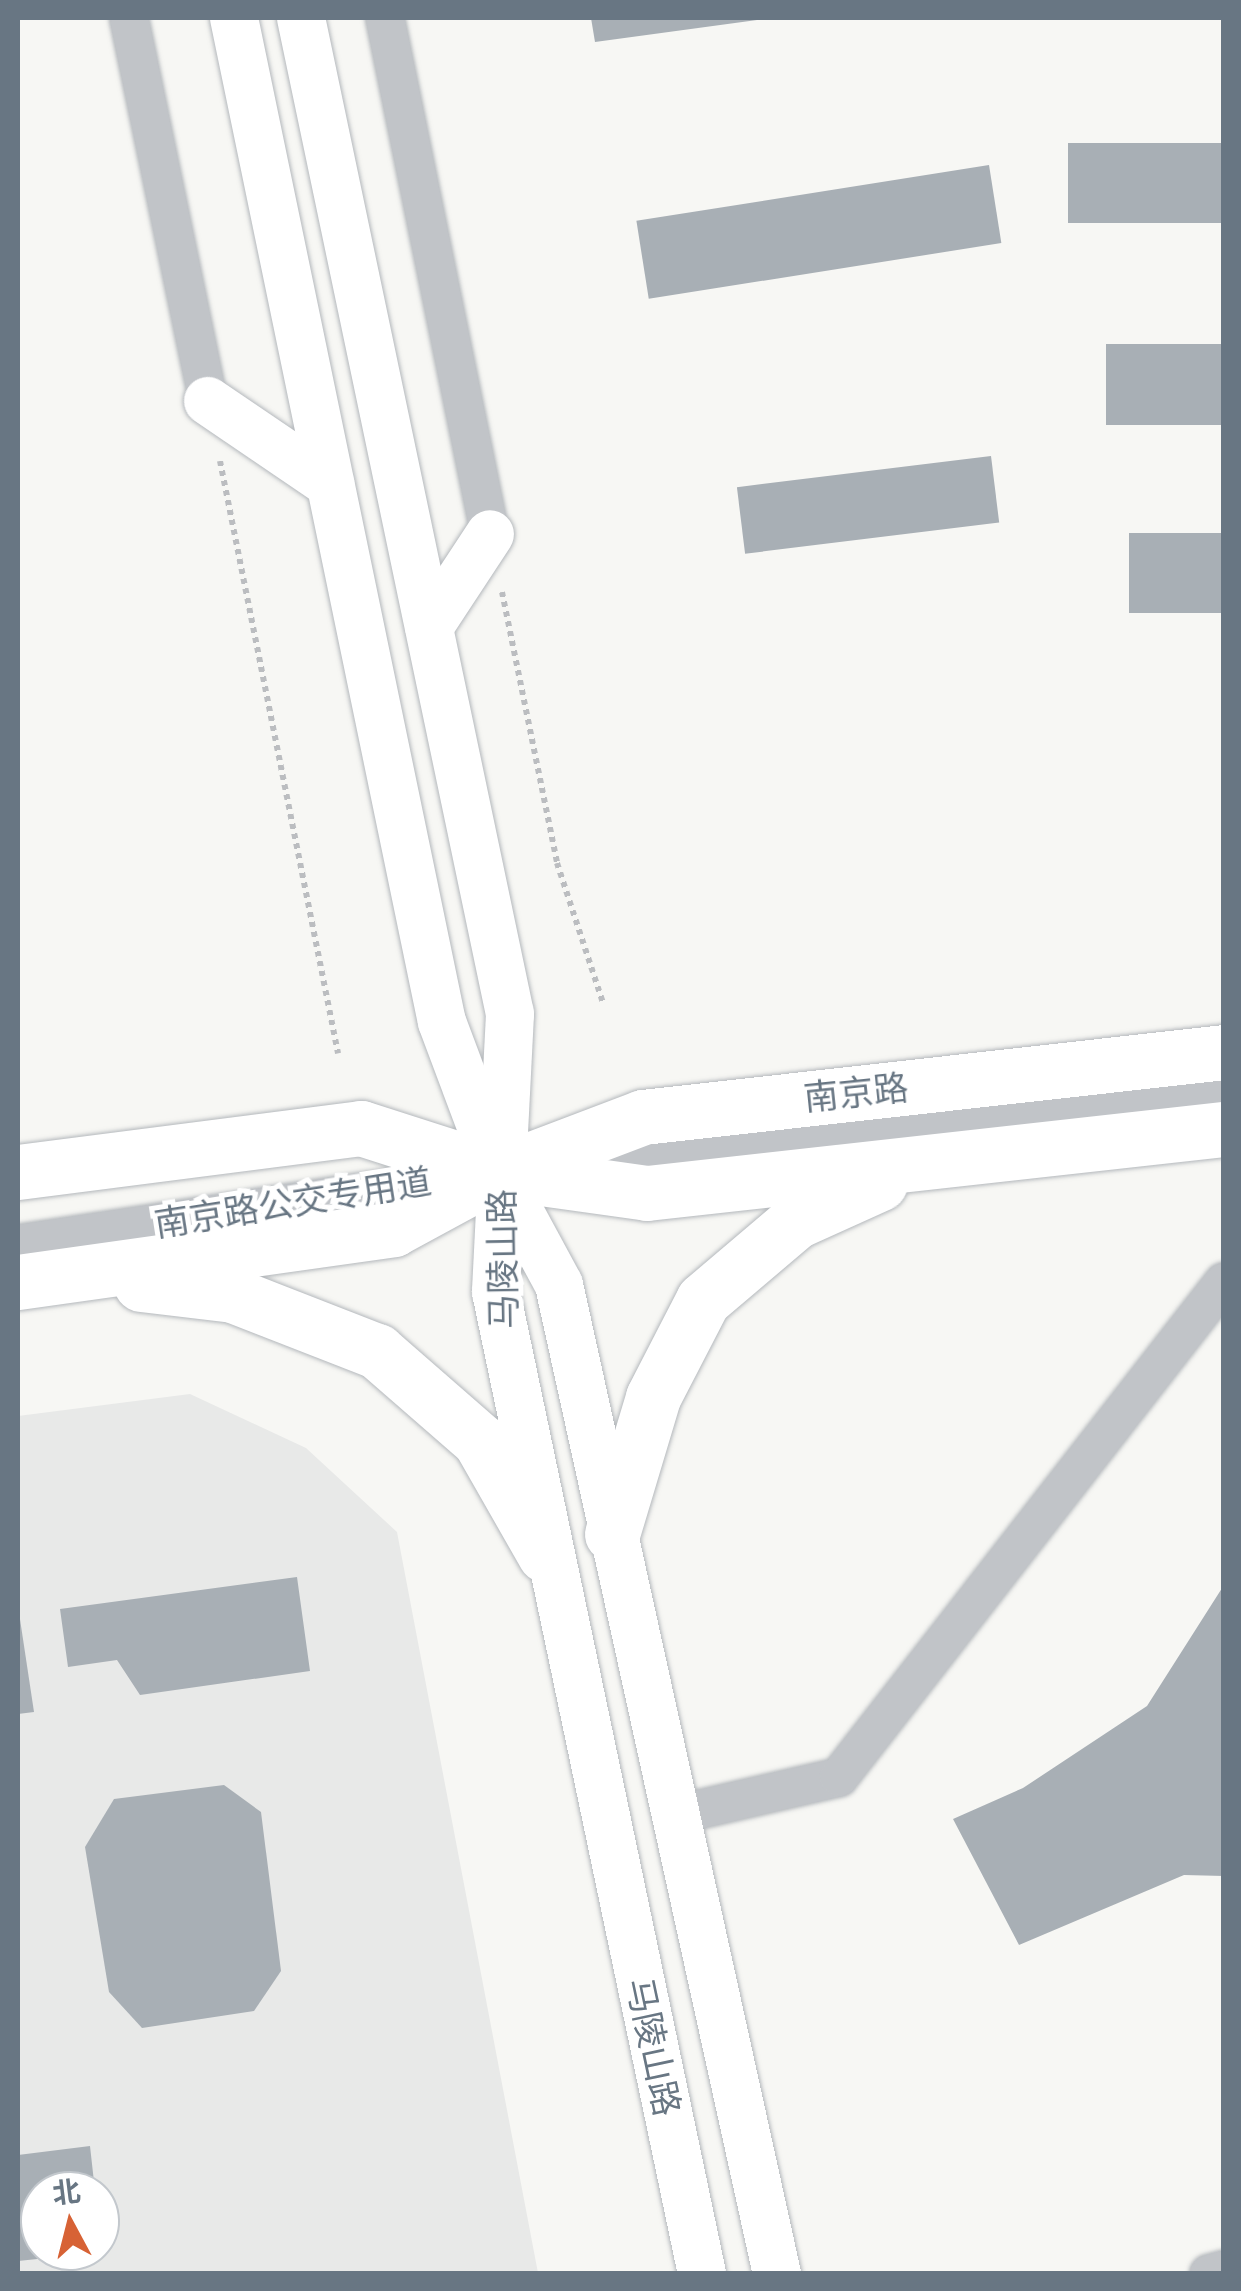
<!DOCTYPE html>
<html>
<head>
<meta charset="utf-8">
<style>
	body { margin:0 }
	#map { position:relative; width:1241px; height:2291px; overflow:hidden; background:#f7f7f4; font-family:"DM Sans","Noto Sans SC",sans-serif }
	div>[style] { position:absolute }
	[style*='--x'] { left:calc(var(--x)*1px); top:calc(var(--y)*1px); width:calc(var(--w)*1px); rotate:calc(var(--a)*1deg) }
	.built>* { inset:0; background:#e8e9e8 }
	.building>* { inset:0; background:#a8afb5; transform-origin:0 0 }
	.path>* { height:6px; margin-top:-3px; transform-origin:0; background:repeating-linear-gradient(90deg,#bbbdc0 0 5px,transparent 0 10px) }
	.roads { filter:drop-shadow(0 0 2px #b4b8bc) drop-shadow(0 0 2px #b4b8bc) }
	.minor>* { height:38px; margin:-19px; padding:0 19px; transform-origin:19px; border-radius:19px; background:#c1c4c8 }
	.major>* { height:48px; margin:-24px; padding:0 24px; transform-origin:24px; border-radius:24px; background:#fff }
	.highway>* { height:55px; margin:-27.5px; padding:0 27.5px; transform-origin:27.5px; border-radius:27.5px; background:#fff }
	span { translate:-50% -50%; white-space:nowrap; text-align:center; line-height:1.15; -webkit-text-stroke:10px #fff; paint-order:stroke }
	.street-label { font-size:35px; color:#687683 }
	.frame { position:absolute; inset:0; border:20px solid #687683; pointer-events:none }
	.north { position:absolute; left:20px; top:2171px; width:100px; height:100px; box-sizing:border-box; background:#fff; border:2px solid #c3c8cd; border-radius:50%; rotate:353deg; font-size:28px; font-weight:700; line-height:40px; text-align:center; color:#687683 }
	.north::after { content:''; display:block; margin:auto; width:35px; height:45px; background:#d76235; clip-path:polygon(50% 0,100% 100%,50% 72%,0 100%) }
</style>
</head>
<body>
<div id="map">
	<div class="built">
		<i style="clip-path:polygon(evenodd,190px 1394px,306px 1448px,397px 1532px,538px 2273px,18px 2273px,18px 1416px,190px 1394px,40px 2191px,100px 2191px,100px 2251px,40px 2251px,40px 2191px)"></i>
	</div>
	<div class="building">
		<i style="clip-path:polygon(591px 18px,756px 18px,757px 20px,595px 42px)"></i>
		<i style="left:1224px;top:143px;width:80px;height:156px;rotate:90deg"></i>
		<i style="left:989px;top:165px;width:79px;height:357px;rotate:81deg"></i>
		<i style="left:1224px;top:344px;width:81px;height:118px;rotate:90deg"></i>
		<i style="left:991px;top:456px;width:67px;height:256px;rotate:83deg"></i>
		<i style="left:1224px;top:533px;width:80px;height:95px;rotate:90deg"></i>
		<i style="clip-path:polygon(297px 1577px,310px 1671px,140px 1695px,117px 1660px,68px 1667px,60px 1609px)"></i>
		<i style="clip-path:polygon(1224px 1585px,1224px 1876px,1184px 1875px,1019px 1945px,953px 1819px,1023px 1788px,1147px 1706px)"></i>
		<i style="clip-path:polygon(18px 1606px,34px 1712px,18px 1714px)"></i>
		<i style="clip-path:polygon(224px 1785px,261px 1812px,281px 1971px,254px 2011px,142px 2028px,109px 1992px,85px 1847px,114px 1799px)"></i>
		<i style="clip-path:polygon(90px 2146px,95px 2191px,40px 2191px,40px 2251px,86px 2254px,18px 2261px,18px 2155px)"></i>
	</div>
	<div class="path">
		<i style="--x:220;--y:461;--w:604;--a:78.73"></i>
		<i style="--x:502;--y:592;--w:277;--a:78.5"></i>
		<i style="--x:557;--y:863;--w:147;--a:71.8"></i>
	</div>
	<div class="roads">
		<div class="minor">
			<i style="--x:129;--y:18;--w:391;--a:78.3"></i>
			<i style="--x:385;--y:18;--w:527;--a:78.5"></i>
			<i style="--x:559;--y:1165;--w:670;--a:-6.69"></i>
			<i style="--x:18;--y:1244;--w:457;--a:-8.6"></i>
			<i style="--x:675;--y:1815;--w:168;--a:-13"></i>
			<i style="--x:839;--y:1777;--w:627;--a:-52.13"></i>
			<i style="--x:1209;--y:2274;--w:16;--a:-15"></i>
		</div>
		<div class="major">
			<i style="--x:234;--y:18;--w:1025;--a:78.3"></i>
			<i style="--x:442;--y:1022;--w:160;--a:69.5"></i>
			<i style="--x:498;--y:1172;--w:128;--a:61.6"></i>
			<i style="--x:559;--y:1285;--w:1013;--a:77.57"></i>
			<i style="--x:301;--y:18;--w:1018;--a:78.15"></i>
			<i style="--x:510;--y:1014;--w:278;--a:92.9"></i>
			<i style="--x:496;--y:1292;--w:1003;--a:78.15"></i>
			<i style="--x:208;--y:401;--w:148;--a:34.2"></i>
			<i style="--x:429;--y:627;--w:111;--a:-56.7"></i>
		</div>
		<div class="highway">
			<i style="--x:18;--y:1172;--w:346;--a:-7.3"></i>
			<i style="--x:361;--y:1128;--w:144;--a:17.8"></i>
			<i style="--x:498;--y:1172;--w:150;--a:8"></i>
			<i style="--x:647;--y:1193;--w:581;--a:-6.33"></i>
			<i style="--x:18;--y:1282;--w:379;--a:-8"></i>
			<i style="--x:393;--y:1229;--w:119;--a:-28.5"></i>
			<i style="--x:498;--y:1172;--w:155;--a:-20.8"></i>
			<i style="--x:643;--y:1117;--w:585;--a:-6.38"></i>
			<i style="--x:141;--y:1284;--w:93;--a:6.8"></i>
			<i style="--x:233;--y:1295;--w:155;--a:21.3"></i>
			<i style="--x:377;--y:1351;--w:137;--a:41.1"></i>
			<i style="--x:480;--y:1441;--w:131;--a:60.3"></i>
			<i style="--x:612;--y:1534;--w:143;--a:-73.3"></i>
			<i style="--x:653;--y:1397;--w:109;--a:-62.7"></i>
			<i style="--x:703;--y:1300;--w:122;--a:-40.3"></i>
			<i style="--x:796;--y:1221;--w:92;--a:-24.3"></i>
		</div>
	</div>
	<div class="street-label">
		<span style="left:856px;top:1093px;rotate:-6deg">南京路</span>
		<span style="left:293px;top:1203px;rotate:-9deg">南京路公交专用道</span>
		<span style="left:503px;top:1259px;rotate:-91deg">马陵山路</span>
		<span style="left:653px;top:2047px;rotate:78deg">马陵山路</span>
	</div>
	<div class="frame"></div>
	<div class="north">北</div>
</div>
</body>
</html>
